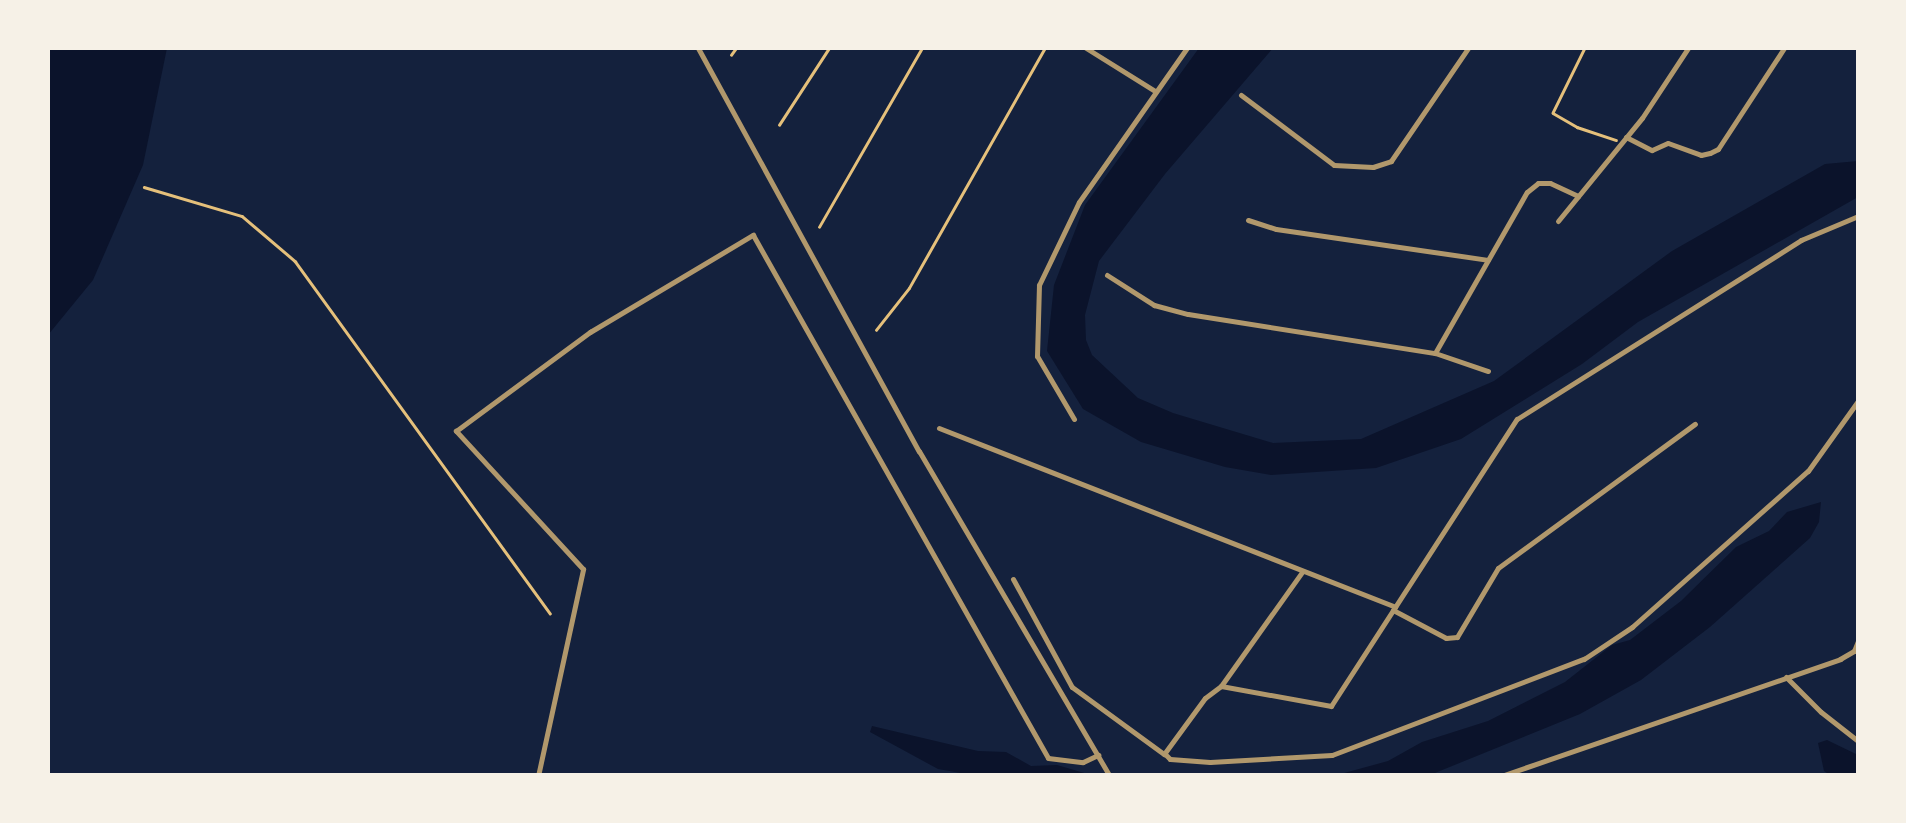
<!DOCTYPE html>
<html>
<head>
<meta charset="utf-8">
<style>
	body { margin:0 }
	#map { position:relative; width:1906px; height:823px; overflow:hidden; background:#14213d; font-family:Commissioner,sans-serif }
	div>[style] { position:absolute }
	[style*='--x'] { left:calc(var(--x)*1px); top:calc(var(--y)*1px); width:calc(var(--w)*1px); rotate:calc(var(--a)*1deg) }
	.water>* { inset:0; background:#0b132b }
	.path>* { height:2.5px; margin:-1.25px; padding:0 1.25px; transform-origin:1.25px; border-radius:1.25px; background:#e5c07b }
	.minor>* { height:5px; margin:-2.5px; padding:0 2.5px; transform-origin:2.5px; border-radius:2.5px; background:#b1986c }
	span { translate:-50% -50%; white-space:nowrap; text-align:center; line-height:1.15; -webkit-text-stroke:8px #f6f1e7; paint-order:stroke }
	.frame { position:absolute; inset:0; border:50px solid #f6f1e7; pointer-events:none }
</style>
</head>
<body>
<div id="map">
	<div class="water">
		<i style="clip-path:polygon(48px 48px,167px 48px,143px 165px,93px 280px,48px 335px)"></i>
		<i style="clip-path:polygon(1199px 48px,1273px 48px,1165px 174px,1099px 261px,1085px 315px,1086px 340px,1092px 355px,1138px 398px,1173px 413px,1273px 443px,1361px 439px,1494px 381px,1672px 251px,1825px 164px,1858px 161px,1858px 197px,1638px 322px,1582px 364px,1461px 439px,1376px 468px,1271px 475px,1225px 467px,1141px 442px,1083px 409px,1047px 351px,1054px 285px,1085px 205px)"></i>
		<i style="clip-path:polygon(1821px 502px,1819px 522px,1810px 538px,1710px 627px,1641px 680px,1580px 714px,1430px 775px,1337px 775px,1388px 761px,1422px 742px,1488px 721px,1565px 682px,1612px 645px,1630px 640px,1681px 601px,1736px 547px,1769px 531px,1787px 512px)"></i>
		<i style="clip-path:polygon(872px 726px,978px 751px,1006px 752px,1031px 766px,1057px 765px,1091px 775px,978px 776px,938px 769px,870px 732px)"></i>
		<i style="clip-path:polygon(1827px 740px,1858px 755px,1858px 775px,1830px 775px,1824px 771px,1818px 743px)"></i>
	</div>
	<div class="path">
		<i style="--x:1585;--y:48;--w:72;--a:116.2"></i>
		<i style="--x:1553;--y:113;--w:28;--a:30"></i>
		<i style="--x:1577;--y:127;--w:41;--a:18.4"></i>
		<i style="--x:731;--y:55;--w:9;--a:-54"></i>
		<i style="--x:779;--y:125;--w:92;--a:-57"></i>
		<i style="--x:144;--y:187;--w:102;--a:16.5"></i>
		<i style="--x:242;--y:216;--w:70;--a:40.3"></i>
		<i style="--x:295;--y:261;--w:435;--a:54.1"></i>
		<i style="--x:819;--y:227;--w:207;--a:-60.1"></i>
		<i style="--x:876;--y:330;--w:53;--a:-51.8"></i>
		<i style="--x:909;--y:288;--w:276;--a:-60.5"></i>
	</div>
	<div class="minor">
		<i style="--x:698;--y:48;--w:460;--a:61.3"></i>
		<i style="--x:919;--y:451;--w:377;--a:59.6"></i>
		<i style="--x:1086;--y:48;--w:81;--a:31.9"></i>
		<i style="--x:1241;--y:95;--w:116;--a:37"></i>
		<i style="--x:1334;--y:165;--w:39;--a:3"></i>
		<i style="--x:1373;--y:167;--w:19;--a:-18"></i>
		<i style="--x:1391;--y:161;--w:137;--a:-55.7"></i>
		<i style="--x:1626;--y:137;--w:29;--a:27"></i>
		<i style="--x:1652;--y:150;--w:17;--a:-24"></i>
		<i style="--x:1668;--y:143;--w:35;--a:20"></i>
		<i style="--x:1701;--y:155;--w:9;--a:-13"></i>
		<i style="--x:1710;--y:153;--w:9;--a:-27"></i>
		<i style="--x:1718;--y:149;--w:121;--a:-56.8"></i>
		<i style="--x:1248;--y:220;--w:29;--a:18"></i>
		<i style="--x:1276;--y:229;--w:214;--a:8.3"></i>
		<i style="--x:1558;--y:221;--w:133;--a:-50.8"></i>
		<i style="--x:1642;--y:118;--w:84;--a:-56.7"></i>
		<i style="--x:1107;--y:275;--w:56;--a:32.6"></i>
		<i style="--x:1154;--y:305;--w:35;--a:15"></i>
		<i style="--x:1188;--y:314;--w:250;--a:9"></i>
		<i style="--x:1435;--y:353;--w:56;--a:18.8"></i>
		<i style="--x:1435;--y:353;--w:185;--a:-60.3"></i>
		<i style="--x:1527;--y:192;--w:14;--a:-39"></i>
		<i style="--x:1538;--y:183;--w:12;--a:0"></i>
		<i style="--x:1550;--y:183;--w:31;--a:25"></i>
		<i style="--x:1074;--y:419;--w:73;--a:-120.4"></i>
		<i style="--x:1037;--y:356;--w:71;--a:-88.4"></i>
		<i style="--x:1039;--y:285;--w:92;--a:-64.3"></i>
		<i style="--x:1079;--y:202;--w:188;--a:-55"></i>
		<i style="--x:939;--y:428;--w:490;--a:21.4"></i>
		<i style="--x:1013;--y:579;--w:123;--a:61.4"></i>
		<i style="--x:1072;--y:687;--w:114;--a:36.1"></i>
		<i style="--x:1164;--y:754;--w:69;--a:-53.8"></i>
		<i style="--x:1205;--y:698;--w:20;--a:-37"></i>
		<i style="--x:1221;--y:686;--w:140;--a:-54.6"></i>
		<i style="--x:1393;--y:610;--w:60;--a:27.8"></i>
		<i style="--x:1446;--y:638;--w:11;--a:-5"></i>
		<i style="--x:1457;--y:637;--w:80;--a:-59.3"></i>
		<i style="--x:1498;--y:568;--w:244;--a:-36.2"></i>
		<i style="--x:1786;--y:677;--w:49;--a:45"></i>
		<i style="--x:1821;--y:712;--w:47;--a:38.1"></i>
		<i style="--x:1221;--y:686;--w:112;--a:10.3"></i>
		<i style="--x:1331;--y:706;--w:342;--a:-57.1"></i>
		<i style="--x:1517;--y:419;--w:336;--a:-32.2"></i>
		<i style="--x:1801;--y:240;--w:62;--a:-22.8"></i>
		<i style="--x:1165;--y:754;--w:7;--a:45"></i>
		<i style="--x:1170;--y:759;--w:40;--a:4.3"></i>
		<i style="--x:1210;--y:762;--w:122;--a:-3.3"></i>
		<i style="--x:1332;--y:755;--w:270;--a:-20.9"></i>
		<i style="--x:1584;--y:659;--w:58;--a:-33.7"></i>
		<i style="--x:1632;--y:627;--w:235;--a:-41.6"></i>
		<i style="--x:1808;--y:471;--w:86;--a:-54.5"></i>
		<i style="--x:538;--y:776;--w:212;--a:-77.7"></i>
		<i style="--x:583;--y:569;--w:188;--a:-132.6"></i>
		<i style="--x:456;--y:431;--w:167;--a:-36.5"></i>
		<i style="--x:590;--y:332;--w:190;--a:-30.8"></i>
		<i style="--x:753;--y:235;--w:600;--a:60.57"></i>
		<i style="--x:1048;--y:758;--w:35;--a:7"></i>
		<i style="--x:1083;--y:762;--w:17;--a:-25"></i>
		<i style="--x:1501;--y:776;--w:359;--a:-19"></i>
		<i style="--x:1840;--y:659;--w:16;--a:-30"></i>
		<i style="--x:1854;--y:651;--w:11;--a:-68"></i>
	</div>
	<div class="frame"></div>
</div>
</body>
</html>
